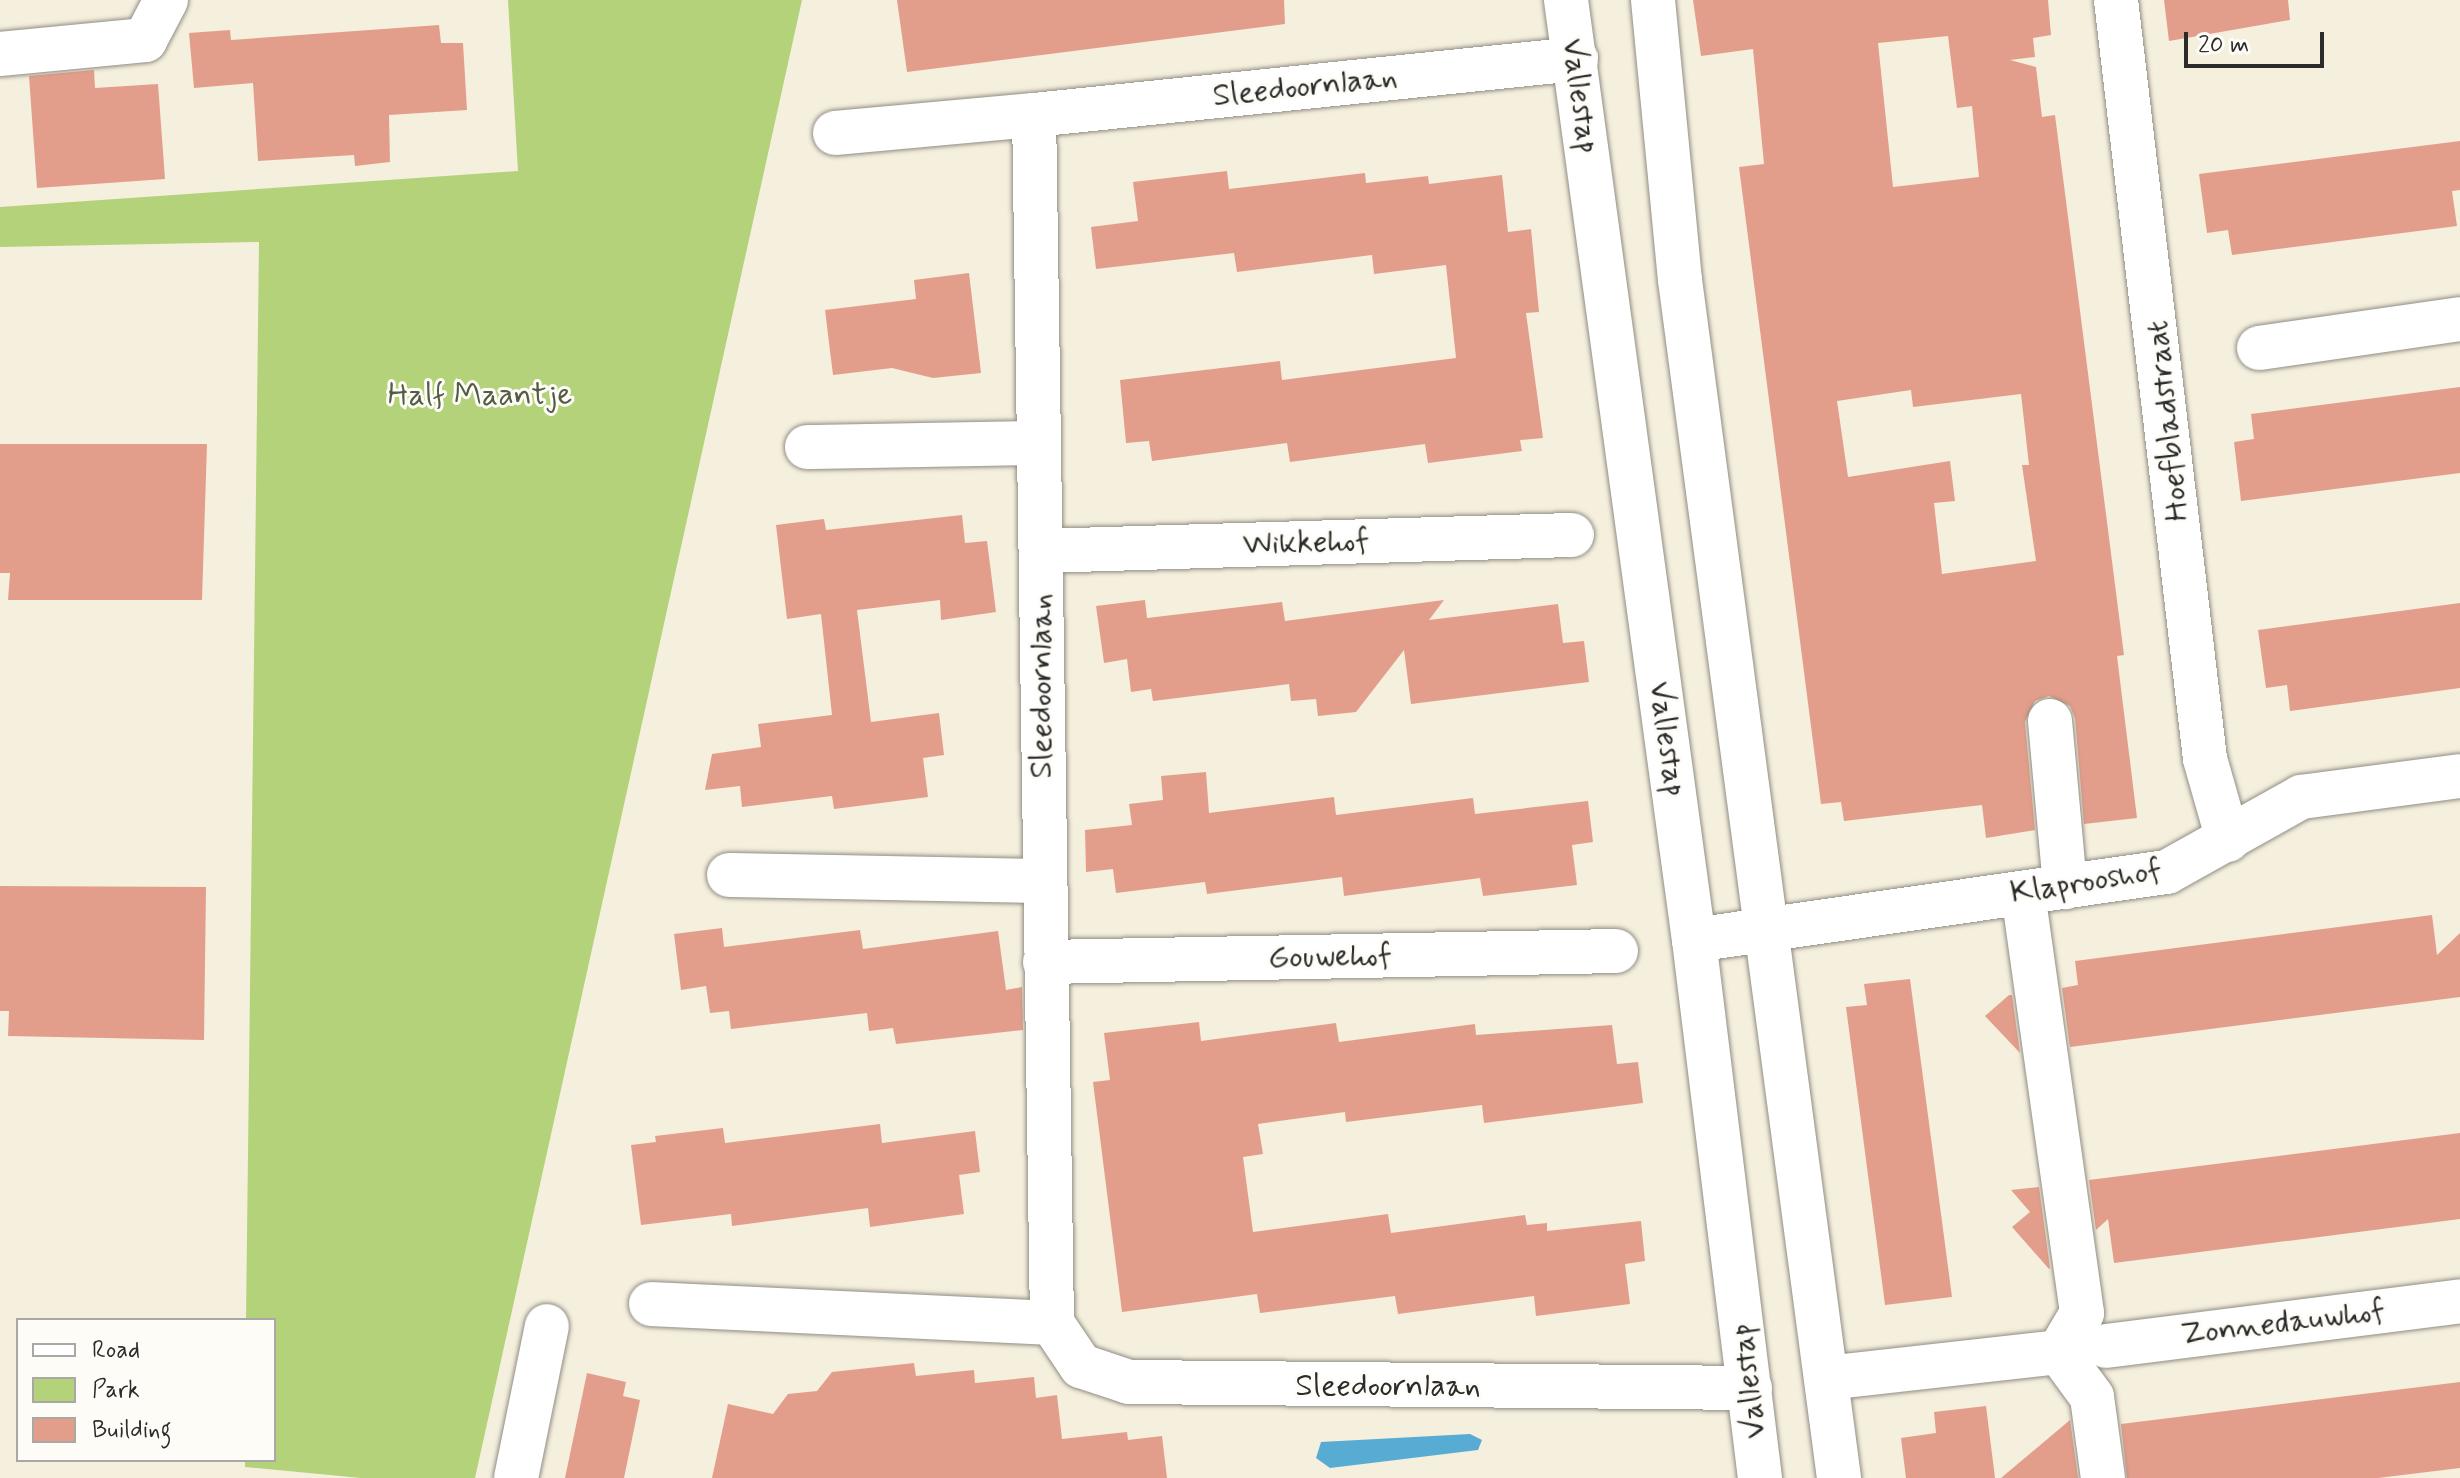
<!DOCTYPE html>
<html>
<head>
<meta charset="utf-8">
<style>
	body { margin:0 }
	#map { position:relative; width:2460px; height:1478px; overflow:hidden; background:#f5efdd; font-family:Mynerve,sans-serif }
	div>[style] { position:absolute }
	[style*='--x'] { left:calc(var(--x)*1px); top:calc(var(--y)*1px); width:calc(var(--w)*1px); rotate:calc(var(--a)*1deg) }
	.green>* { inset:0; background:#b4d27a }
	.water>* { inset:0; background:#58acd3 }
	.building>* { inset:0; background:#e39e8b }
	.roads { filter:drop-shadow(0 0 2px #908d84) drop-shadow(0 0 2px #908d84) }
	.minor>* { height:44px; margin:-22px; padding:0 22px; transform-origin:22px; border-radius:22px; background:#fff }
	span { translate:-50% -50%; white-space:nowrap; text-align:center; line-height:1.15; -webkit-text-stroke:6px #fdfcf7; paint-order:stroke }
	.street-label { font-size:32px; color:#2b2b2b }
	.park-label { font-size:32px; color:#545d43 }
	.legend { position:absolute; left:16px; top:1318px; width:260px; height:144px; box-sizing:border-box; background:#fdfcf7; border:2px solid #a9a8a5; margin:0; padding:10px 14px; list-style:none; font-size:24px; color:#2b2b2b }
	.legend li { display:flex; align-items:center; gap:16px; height:40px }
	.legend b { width:40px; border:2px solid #a9a8a5 }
	.scale { position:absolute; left:2184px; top:32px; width:140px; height:36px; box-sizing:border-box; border:4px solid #2b2b2b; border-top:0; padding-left:10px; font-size:24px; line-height:28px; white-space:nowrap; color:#2b2b2b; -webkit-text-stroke:6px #fdfcf7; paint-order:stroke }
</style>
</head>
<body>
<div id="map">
	<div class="green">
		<i style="clip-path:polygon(508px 0,802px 0,475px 1478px,361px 1478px,245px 1467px,245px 1460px,274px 1460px,274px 1320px,246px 1320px,259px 242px,0 247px,0 207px,518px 171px)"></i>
	</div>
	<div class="water">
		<i style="clip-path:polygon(1470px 1434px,1482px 1440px,1478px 1450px,1330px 1468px,1316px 1458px,1321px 1442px)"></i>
	</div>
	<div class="building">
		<i style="clip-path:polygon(897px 0,1284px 0,1285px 24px,907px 72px)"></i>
		<i style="clip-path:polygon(evenodd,1693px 0,2048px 0,2051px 35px,2033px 38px,2035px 57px,2010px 60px,2036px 67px,2042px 117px,2055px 115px,2124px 655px,2117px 656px,2137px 818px,2084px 824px,2075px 718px,2070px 706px,2049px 696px,2035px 701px,2025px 722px,2035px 830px,1986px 838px,1982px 805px,1844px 821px,1841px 802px,1821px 804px,1739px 167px,1764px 164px,1753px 49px,1701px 56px,1693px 0,1948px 36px,1957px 108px,1972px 106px,1979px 177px,1893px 187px,1878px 43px,1948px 36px,1693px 0,1911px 390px,1913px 407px,2021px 394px,2029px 465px,2022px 465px,2036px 561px,1942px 574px,1934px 503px,1955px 501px,1950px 461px,1848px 477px,1837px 401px,1911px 390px)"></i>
		<i style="clip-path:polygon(2164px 0,2288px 0,2290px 20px,2169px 41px)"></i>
		<i style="clip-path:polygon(439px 25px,441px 43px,463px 43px,467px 110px,389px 115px,390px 162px,355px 166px,354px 155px,258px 161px,253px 83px,194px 88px,189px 33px,230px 30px,231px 40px)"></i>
		<i style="clip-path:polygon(94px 70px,95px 88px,158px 84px,165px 179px,37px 188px,29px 76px)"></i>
		<i style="clip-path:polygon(2460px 141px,2460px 190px,2452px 191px,2457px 226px,2232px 255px,2228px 230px,2207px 233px,2199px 174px)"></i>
		<i style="clip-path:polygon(1227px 171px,1229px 189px,1365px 173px,1366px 183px,1428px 176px,1429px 184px,1502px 175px,1508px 232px,1531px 229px,1539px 312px,1526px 313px,1543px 438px,1520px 440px,1522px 451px,1428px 463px,1425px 444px,1290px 462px,1287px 443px,1152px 461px,1149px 441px,1126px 443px,1120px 380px,1280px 361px,1282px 380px,1456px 358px,1446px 265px,1374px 274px,1372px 255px,1237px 272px,1234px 253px,1096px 269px,1091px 227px,1138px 221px,1133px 182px)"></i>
		<i style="clip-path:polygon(969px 273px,981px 373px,933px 378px,892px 368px,833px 375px,825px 310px,916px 299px,914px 280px)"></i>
		<i style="clip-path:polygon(2460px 387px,2460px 473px,2241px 501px,2234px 442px,2254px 439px,2251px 414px)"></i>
		<i style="clip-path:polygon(0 444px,207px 444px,202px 600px,8px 600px,10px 573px,0 573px)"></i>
		<i style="clip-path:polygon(962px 515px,965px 543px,987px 541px,996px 612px,941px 620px,940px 600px,857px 610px,871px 722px,939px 713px,944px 755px,923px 758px,928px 797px,834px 809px,832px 796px,742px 807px,740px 786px,705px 790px,712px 754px,761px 747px,758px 724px,832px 715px,821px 614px,787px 619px,776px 525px,824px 519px,826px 530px)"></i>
		<i style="clip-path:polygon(1145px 600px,1147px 618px,1282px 602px,1285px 621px,1444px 600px,1429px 620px,1558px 604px,1563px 643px,1584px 641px,1589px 682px,1411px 704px,1404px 650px,1356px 712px,1318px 716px,1316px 699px,1291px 701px,1289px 684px,1153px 701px,1151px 689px,1131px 692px,1127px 659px,1104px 663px,1096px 606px)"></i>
		<i style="clip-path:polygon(2460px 603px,2460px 688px,2290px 711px,2287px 685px,2266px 688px,2258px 630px)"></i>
		<i style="clip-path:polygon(1206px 772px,1209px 813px,1334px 797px,1336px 815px,1473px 798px,1475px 814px,1588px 801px,1593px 842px,1572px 845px,1577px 885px,1483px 896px,1480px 878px,1344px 896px,1342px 877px,1207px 894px,1205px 882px,1116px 893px,1113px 869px,1086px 872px,1085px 830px,1132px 825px,1129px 804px,1163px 800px,1161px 776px)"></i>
		<i style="clip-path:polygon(0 886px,206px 887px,204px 1040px,8px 1036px,9px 1011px,0 1011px)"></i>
		<i style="clip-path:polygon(2432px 915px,2437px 955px,2460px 933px,2460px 997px,2070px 1047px,2062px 988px,2078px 985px,2075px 961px)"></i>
		<i style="clip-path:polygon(722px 928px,724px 947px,860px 930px,863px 949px,998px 931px,1006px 990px,1022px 987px,1023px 1030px,896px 1044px,893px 1028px,869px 1031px,867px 1013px,731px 1029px,729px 1011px,710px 1013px,706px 986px,681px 990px,674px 934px)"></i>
		<i style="clip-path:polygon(1910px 979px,1952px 1297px,1885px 1305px,1846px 1007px,1867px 1005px,1864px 984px)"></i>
		<i style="clip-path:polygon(2009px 995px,2012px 995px,2020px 1053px,1985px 1016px)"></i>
		<i style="clip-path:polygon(1199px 1022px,1201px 1041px,1336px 1023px,1339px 1042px,1475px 1024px,1476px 1035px,1612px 1025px,1617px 1064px,1638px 1062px,1643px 1103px,1484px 1123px,1482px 1105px,1346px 1122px,1345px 1112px,1258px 1124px,1263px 1154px,1243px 1157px,1253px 1232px,1388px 1214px,1391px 1233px,1525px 1215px,1527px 1225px,1547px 1223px,1547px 1231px,1641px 1221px,1645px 1261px,1625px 1264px,1630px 1304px,1536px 1316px,1534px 1296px,1398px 1314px,1395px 1296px,1260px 1313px,1257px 1294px,1122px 1312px,1093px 1082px,1110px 1080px,1104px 1033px)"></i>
		<i style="clip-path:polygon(880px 1124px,882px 1143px,975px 1131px,980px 1172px,959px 1175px,964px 1214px,870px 1227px,868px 1208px,732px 1226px,731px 1214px,641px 1225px,631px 1145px,656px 1142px,655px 1136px,723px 1128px,725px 1143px)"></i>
		<i style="clip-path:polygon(2460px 1133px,2460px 1219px,2114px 1263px,2108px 1219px,2096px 1230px,2089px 1180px)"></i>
		<i style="clip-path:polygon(2039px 1187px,2050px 1268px,2049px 1269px,2012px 1227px,2030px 1212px,2011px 1190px)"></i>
		<i style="clip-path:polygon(914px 1363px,916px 1376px,974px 1370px,975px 1383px,1034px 1377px,1036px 1398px,1057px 1395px,1062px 1439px,1127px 1432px,1128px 1440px,1162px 1436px,1167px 1478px,712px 1478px,728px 1404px,773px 1414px,788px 1394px,817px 1391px,832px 1372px)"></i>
		<i style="clip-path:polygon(587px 1373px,626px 1382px,623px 1396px,640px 1400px,624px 1478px,565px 1478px)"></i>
		<i style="clip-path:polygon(2460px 1382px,2460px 1468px,2378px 1478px,2127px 1478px,2121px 1424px)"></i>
		<i style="clip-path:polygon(1986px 1406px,1995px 1478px,1906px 1478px,1901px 1438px,1936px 1433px,1934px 1412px)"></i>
		<i style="clip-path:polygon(2070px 1420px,2078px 1478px,2001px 1478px)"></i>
	</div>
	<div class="roads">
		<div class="minor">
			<i style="--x:1566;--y:0;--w:949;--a:82.25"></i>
			<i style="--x:1694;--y:940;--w:542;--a:83.01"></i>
			<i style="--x:1653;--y:0;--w:281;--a:84.5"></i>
			<i style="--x:1680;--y:280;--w:1209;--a:82.44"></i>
			<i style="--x:2116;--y:0;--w:764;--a:83.31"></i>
			<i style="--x:2205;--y:759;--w:84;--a:74.1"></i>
			<i style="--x:0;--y:54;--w:146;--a:-5.5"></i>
			<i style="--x:145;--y:40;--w:45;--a:-62.3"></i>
			<i style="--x:835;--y:133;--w:200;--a:-5.2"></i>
			<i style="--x:2259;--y:348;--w:203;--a:-8.2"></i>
			<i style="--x:807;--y:447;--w:232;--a:-1"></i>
			<i style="--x:1041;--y:551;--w:531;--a:-1.73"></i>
			<i style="--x:2050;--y:721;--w:167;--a:84.8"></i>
			<i style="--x:729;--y:875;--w:314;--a:1.1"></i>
			<i style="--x:2023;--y:893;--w:424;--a:82"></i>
			<i style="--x:2082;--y:1313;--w:45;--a:120.5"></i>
			<i style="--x:2059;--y:1352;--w:56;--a:53.7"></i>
			<i style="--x:2092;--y:1397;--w:82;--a:82.3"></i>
			<i style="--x:1694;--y:940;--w:478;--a:-8.2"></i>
			<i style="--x:2167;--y:872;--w:154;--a:-29.2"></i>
			<i style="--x:2301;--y:797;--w:160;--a:-7.5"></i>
			<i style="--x:1045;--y:962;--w:571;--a:-1.1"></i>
			<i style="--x:651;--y:1304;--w:401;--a:2.7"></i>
			<i style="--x:1052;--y:1323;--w:52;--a:56"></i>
			<i style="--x:1081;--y:1366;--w:51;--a:18.4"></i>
			<i style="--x:1129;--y:1382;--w:621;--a:0.55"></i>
			<i style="--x:1052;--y:1323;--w:1208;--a:-90.85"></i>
			<i style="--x:1034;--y:115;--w:545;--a:-5.9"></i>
			<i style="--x:2106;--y:1346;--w:357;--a:-7.2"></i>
			<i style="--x:1827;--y:1378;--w:233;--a:-6.4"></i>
			<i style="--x:516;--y:1478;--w:155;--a:-78.5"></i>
		</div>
	</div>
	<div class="street-label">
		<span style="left:1305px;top:87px;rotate:-6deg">Sleedoornlaan</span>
		<span style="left:1580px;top:96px;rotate:82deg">Vallestap</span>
		<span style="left:2168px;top:421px;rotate:-96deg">Hoefbladstraat</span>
		<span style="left:1306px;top:543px;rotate:-2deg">Wikkehof</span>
		<span style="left:1042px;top:686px;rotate:-90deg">Sleedoornlaan</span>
		<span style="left:1667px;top:739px;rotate:82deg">Vallestap</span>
		<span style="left:2086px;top:882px;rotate:-9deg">Klaprooshof</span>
		<span style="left:1330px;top:957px;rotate:-1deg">Gouwehof</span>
		<span style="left:2283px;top:1323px;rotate:-7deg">Zonnedauwhof</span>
		<span style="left:1749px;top:1381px;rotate:-97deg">Vallestap</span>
		<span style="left:1388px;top:1386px">Sleedoornlaan</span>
	</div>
	<div class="park-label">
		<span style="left:480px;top:395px">Half Maantje</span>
	</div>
	<ul class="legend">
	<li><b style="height:10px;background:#fff"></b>Road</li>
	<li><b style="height:22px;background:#b4d27a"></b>Park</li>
	<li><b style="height:22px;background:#e39e8b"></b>Building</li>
	</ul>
	<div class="scale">20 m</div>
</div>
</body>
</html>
